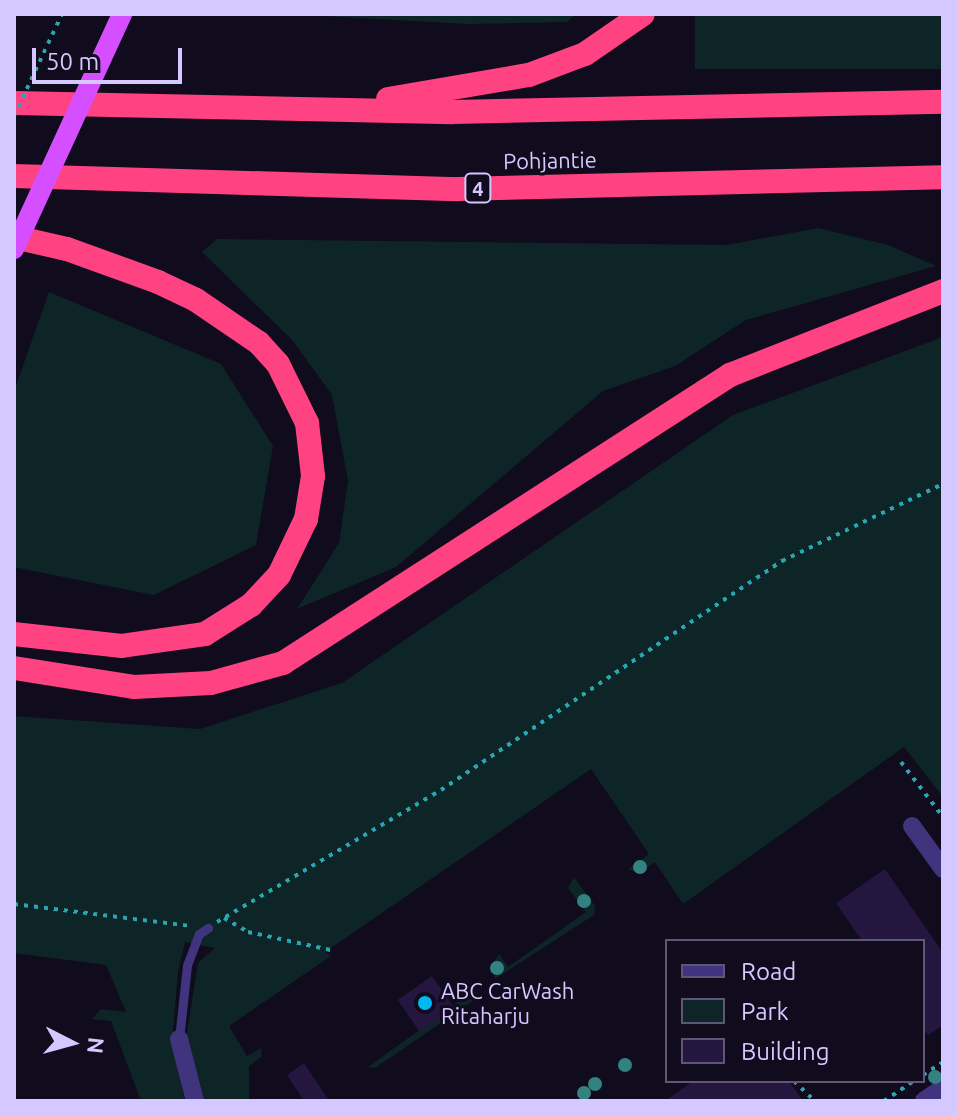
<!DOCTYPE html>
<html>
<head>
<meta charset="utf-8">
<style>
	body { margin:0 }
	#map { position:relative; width:957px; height:1115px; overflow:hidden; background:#100b1d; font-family:Ubuntu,sans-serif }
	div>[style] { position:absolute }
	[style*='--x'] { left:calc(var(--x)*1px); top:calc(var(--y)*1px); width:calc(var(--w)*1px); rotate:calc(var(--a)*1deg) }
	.green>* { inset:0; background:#0e2527; transform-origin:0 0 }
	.building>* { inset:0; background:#24163f; transform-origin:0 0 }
	.path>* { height:4px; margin-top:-2px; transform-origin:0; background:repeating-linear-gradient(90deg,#28a7b2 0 4px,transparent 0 10px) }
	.service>* { height:9px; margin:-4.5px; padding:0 4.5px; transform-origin:4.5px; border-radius:4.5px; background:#41347e }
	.minor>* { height:18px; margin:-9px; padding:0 9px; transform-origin:9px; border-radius:9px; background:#41347e }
	.tertiary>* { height:20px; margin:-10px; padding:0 10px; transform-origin:10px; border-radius:10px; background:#41347e }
	.motorway>* { height:24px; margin:-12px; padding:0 12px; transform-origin:12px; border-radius:12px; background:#ff4282 }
	.path-bridge>* { height:4px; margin-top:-2px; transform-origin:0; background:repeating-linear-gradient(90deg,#28a7b2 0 4px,transparent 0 10px) }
	.primary-bridge>* { height:20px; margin:-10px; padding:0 10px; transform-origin:10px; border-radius:10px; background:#d54eff }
	.trees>* { width:14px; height:14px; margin:-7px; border-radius:50%; background:#338181 }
	.dots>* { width:22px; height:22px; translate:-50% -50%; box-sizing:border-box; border:4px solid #100b1d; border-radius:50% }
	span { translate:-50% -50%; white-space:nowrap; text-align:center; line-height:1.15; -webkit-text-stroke:6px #100b1d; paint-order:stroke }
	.shield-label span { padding:2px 6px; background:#100b1d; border:2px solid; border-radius:6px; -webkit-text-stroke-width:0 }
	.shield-label { font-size:20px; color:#d5c7ff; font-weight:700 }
	.street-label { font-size:22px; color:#d5c7ff }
	.poi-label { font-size:22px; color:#d5c7ff }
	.left { translate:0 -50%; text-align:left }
	.frame { position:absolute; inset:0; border:16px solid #d5c7ff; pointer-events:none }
	.legend { position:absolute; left:665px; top:939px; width:260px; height:144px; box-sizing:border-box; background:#100b1d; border:2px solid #5f5677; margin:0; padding:10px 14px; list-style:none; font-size:24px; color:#d5c7ff }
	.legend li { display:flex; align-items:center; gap:16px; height:40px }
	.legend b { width:40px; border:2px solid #5f5677 }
	.north { position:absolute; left:32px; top:1003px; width:80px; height:80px; -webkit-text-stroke:6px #100b1d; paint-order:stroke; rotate:96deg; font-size:22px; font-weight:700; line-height:32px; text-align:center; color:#d5c7ff }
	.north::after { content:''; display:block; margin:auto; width:28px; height:36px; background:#d5c7ff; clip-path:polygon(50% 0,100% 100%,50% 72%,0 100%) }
	.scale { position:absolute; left:32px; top:48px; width:150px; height:36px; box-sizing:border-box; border:4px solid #d5c7ff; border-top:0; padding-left:10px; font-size:24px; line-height:28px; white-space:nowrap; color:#d5c7ff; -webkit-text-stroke:6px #100b1d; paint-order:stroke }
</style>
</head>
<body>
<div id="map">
	<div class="green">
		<i style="clip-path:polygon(288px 14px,576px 14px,567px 22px,467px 24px)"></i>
		<i style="left:695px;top:14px;width:248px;height:55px"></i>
		<i style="clip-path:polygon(818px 228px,888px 245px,936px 266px,746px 320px,675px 366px,603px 391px,396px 567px,297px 609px,339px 543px,348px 481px,332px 395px,293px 341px,202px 252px,217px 239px,727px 245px)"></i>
		<i style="clip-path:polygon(49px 292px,221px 364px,273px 446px,256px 545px,154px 595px,14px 567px,14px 391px)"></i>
		<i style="clip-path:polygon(943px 337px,943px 797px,904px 747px,683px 904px,655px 862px,639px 873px,628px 869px,649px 854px,591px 769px,325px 952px,331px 956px,229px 1026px,247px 1056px,262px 1048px,261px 1057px,249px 1066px,249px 1101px,200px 1101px,186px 1039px,198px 963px,215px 948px,185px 942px,178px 972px,172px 1043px,185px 1101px,141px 1101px,111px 1021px,92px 1019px,101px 1009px,126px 1012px,106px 965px,14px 953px,14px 716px,200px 729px,342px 683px,733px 415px)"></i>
		<i style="clip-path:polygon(574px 877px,595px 906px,594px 915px,495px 979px,492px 964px,499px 954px,508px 967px,586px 912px,568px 888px)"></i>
		<i style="clip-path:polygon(472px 992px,478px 993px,476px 999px,375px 1068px,368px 1067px)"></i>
	</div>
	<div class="building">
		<i style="clip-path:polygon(885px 869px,943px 953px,943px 1025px,928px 1035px,923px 1029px,923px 941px,862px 941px,836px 903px)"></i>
		<i style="left:432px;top:976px;width:39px;height:42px;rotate:55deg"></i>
		<i style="clip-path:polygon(304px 1063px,328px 1099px,324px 1101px,304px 1101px,287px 1075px)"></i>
		<i style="clip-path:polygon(693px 1081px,789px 1081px,803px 1101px,665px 1101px)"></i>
	</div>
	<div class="path">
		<i style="--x:901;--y:762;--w:69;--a:52.6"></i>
		<i style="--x:14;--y:904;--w:177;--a:7.1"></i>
		<i style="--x:224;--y:918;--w:28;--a:30"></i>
		<i style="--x:248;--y:932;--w:89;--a:12.3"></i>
		<i style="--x:217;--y:922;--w:260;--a:-30.5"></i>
		<i style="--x:441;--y:790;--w:411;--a:-33.9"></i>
		<i style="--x:782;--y:561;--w:178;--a:-25.6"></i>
		<i style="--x:923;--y:1075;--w:24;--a:-33"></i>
		<i style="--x:794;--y:1081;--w:29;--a:44"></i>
		<i style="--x:884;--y:1101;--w:36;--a:-34"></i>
	</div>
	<div class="service">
		<i style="--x:179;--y:1039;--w:74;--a:-83.8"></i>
		<i style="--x:187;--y:965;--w:33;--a:-69"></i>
		<i style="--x:199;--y:934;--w:11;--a:-34"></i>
	</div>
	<div class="minor">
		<i style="--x:912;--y:826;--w:53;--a:54.2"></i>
		<i style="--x:179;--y:1039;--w:64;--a:75.5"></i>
	</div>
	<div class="tertiary">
		<i style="--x:925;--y:1101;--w:22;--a:-34"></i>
	</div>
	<div class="motorway">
		<i style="--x:388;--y:99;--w:143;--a:-9.7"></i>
		<i style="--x:529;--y:75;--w:60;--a:-20.6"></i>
		<i style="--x:585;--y:54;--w:70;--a:-34.6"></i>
		<i style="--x:14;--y:103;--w:439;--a:1.2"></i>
		<i style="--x:453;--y:112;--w:490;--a:-1.2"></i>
		<i style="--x:14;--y:176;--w:444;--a:1.7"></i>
		<i style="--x:458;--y:189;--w:485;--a:-1.4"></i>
		<i style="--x:14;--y:237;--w:54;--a:12.8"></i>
		<i style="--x:67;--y:249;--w:97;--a:19.9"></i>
		<i style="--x:158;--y:282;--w:42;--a:25.3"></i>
		<i style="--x:196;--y:300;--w:76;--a:34.3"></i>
		<i style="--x:259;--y:343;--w:28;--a:48"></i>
		<i style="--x:278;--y:364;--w:66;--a:63.8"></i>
		<i style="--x:307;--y:423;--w:53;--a:83.5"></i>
		<i style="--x:313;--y:476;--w:44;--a:99.2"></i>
		<i style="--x:306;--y:519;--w:62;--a:115.7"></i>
		<i style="--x:279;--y:575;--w:41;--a:133"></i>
		<i style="--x:251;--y:605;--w:54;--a:147.8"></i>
		<i style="--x:205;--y:634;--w:84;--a:171.8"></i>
		<i style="--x:122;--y:646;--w:109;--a:-173.7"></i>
		<i style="--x:14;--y:668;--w:121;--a:9"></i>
		<i style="--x:134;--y:687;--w:77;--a:-3"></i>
		<i style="--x:211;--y:683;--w:75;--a:-15.5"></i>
		<i style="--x:283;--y:663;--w:532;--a:-32.79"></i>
		<i style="--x:730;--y:375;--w:229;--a:-21.5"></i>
	</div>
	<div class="path-bridge">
		<i style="--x:14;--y:116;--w:113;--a:-64.8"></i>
	</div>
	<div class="primary-bridge">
		<i style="--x:14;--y:249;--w:259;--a:-65.3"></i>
	</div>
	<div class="trees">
		<i style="left:640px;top:867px"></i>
		<i style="left:584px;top:901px"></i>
		<i style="left:497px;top:968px"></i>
		<i style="left:625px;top:1065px"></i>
		<i style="left:935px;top:1077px"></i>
		<i style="left:595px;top:1084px"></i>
		<i style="left:584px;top:1093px"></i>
	</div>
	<div class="dots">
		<i style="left:425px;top:1003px;background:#00b8f2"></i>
	</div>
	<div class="shield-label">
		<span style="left:478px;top:188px">4</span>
	</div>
	<div class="street-label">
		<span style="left:550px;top:160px;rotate:-1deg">Pohjantie</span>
	</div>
	<div class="poi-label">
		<span class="left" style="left:441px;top:1003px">ABC CarWash<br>Ritaharju</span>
	</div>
	<div class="frame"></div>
	<ul class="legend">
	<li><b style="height:10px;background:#41347e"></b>Road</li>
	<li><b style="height:22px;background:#0e2527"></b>Park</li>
	<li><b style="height:22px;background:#24163f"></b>Building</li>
	</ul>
	<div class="north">N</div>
	<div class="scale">50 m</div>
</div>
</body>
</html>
